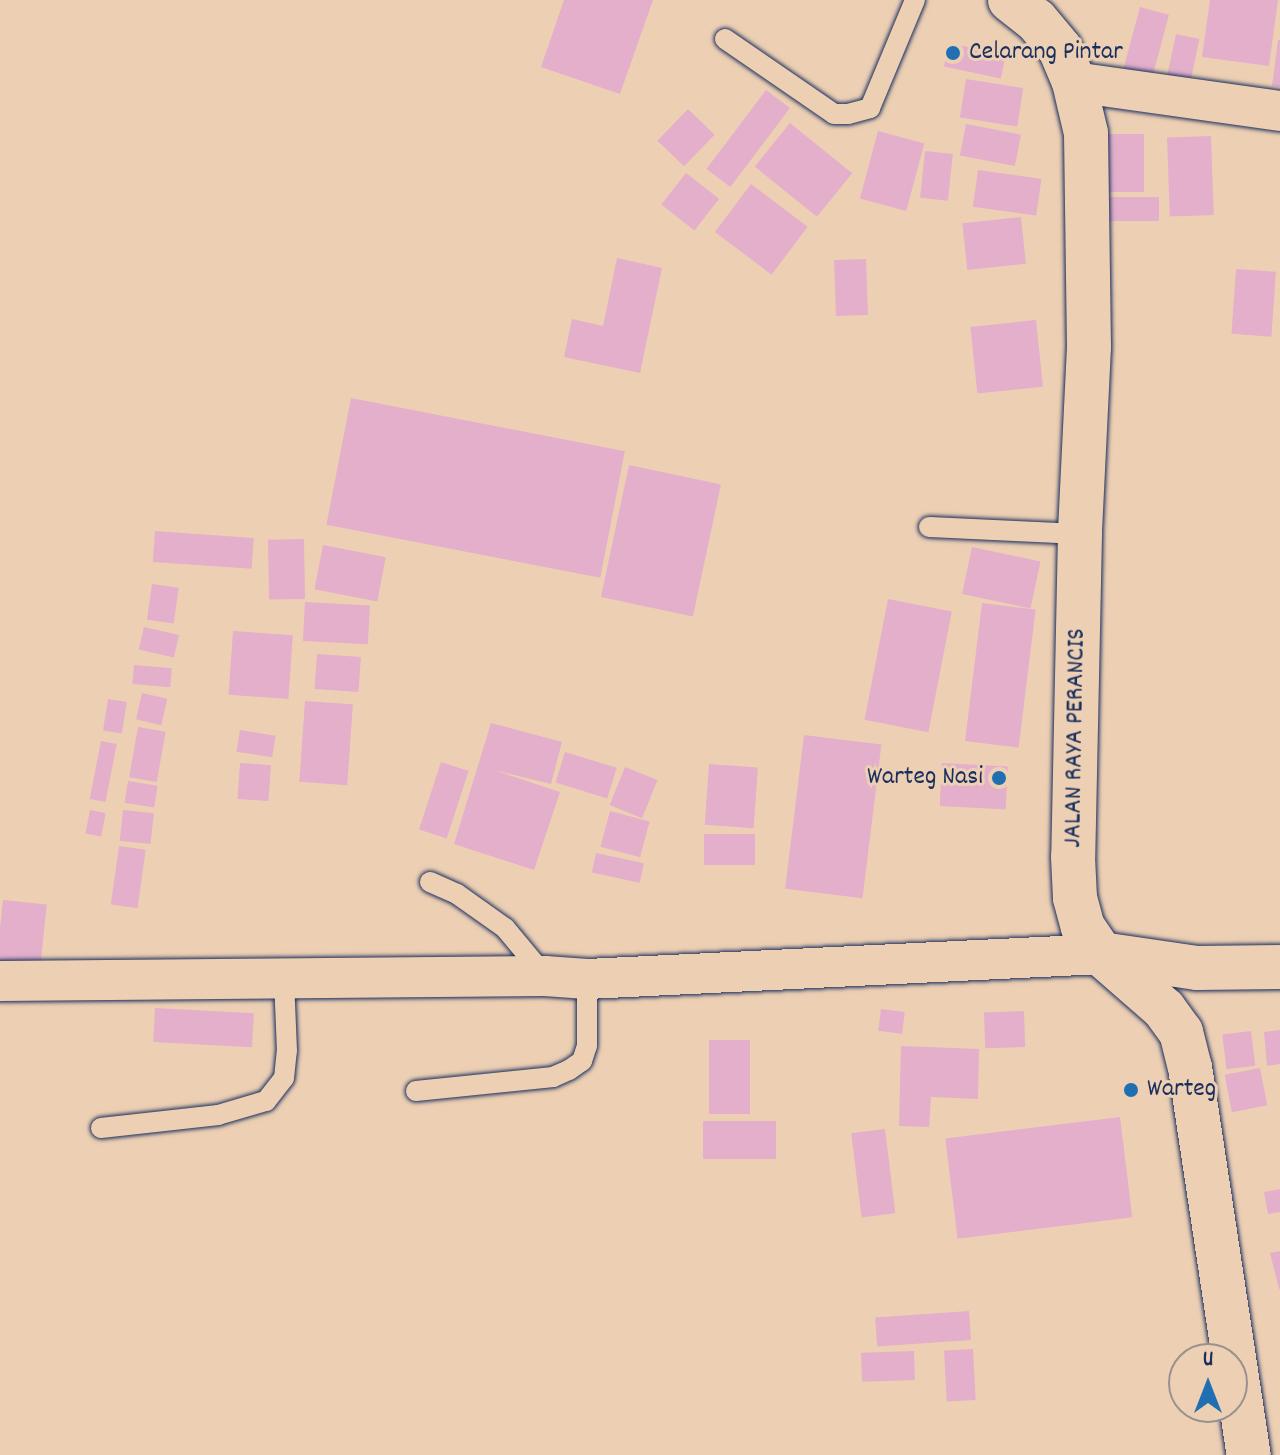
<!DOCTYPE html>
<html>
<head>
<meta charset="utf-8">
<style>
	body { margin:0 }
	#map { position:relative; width:1280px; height:1455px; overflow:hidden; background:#edd0b4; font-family:Dekko,sans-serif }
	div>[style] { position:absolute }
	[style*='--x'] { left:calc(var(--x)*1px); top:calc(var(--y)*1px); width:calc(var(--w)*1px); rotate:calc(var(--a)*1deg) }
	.building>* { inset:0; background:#e3afca; transform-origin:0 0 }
	.roads { filter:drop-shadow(0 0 2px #1b2f5e) drop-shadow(0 0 2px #1b2f5e) }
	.lane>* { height:20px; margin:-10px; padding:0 10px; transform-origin:10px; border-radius:10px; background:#edd0b4 }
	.street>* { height:40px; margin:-20px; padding:0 20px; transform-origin:20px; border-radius:20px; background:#edd0b4 }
	.secondary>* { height:44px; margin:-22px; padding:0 22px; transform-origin:22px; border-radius:22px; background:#edd0b4 }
	.dots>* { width:22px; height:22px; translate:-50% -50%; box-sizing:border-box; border:4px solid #edd0b4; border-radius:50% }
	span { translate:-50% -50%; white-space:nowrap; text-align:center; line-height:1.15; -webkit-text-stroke:6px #edd0b4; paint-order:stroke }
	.poi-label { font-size:26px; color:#1b2f5e }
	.left { translate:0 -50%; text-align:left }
	.right { translate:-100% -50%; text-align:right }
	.street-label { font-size:26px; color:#1b2f5e }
	.north { position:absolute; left:1168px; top:1343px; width:80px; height:80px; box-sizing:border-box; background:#edd0b4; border:2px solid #999092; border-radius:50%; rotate:0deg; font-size:22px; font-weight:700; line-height:32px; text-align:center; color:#1b2f5e }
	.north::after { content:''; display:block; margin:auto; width:28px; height:36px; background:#1f6fb2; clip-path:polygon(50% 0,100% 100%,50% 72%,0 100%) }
</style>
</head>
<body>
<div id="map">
	<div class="building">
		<i style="clip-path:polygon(564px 0,653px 0,620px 94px,541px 67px)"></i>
		<i style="clip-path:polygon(1210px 0,1278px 0,1269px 66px,1202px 57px)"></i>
		<i style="left:1140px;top:7px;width:30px;height:65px;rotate:15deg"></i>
		<i style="left:1176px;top:34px;width:24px;height:51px;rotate:12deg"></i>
		<i style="clip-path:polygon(1278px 40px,1280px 40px,1280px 87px,1272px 86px)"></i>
		<i style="left:949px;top:43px;width:58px;height:24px;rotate:12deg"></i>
		<i style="left:966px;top:79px;width:58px;height:39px;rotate:9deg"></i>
		<i style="left:766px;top:90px;width:30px;height:99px;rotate:37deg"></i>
		<i style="left:688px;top:109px;width:37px;height:44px;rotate:44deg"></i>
		<i style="left:790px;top:123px;width:80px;height:56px;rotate:39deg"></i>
		<i style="left:966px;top:124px;width:56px;height:32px;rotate:11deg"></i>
		<i style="left:878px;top:131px;width:48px;height:70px;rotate:15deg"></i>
		<i style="left:1144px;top:134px;width:58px;height:41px;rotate:90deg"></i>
		<i style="left:1211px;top:136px;width:79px;height:44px;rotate:88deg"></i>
		<i style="left:925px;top:151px;width:28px;height:47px;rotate:6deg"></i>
		<i style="left:978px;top:170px;width:64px;height:37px;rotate:8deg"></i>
		<i style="left:686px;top:173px;width:42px;height:40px;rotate:38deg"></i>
		<i style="left:751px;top:184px;width:71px;height:60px;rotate:37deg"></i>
		<i style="left:1108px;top:197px;width:51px;height:24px"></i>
		<i style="left:1021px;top:217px;width:47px;height:59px;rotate:84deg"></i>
		<i style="clip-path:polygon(617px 258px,662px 268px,640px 373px,564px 357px,572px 319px,603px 326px)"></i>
		<i style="left:866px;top:259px;width:56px;height:32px;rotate:88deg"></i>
		<i style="left:1236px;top:269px;width:40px;height:65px;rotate:4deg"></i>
		<i style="left:1036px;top:320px;width:67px;height:66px;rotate:84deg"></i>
		<i style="left:351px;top:398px;width:279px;height:129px;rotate:11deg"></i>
		<i style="left:629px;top:465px;width:94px;height:135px;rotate:12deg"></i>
		<i style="left:155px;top:531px;width:99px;height:31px;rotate:4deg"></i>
		<i style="left:304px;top:539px;width:60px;height:36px;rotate:89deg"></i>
		<i style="left:323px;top:545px;width:64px;height:45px;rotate:11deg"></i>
		<i style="left:972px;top:547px;width:70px;height:48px;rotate:12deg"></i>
		<i style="left:152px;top:584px;width:27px;height:36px;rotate:8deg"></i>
		<i style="left:888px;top:599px;width:65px;height:123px;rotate:11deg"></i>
		<i style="left:305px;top:602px;width:65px;height:39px;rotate:3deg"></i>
		<i style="left:982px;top:603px;width:54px;height:139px;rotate:7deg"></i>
		<i style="left:144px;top:627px;width:36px;height:23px;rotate:13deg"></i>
		<i style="left:233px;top:631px;width:60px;height:64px;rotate:4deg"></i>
		<i style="left:317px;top:654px;width:44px;height:35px;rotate:4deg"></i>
		<i style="left:134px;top:665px;width:38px;height:19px;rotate:5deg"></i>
		<i style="left:142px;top:693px;width:26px;height:27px;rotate:13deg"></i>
		<i style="left:108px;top:699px;width:19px;height:32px;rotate:9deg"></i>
		<i style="left:305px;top:701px;width:48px;height:81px;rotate:4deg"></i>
		<i style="clip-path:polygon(491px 723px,562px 742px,551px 784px,494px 770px,560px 792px,534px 870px,454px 844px)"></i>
		<i style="left:138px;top:727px;width:28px;height:51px;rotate:10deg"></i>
		<i style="left:240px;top:730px;width:36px;height:22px;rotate:9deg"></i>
		<i style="left:804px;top:735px;width:78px;height:155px;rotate:7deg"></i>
		<i style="left:101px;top:741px;width:16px;height:59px;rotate:11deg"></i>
		<i style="left:565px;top:752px;width:54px;height:32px;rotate:17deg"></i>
		<i style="left:441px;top:762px;width:29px;height:71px;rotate:18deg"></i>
		<i style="left:240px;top:763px;width:31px;height:36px;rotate:4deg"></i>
		<i style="left:942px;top:763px;width:66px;height:43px;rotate:3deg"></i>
		<i style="left:709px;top:764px;width:49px;height:61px;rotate:4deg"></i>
		<i style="left:625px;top:767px;width:35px;height:41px;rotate:22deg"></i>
		<i style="left:128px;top:781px;width:30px;height:22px;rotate:9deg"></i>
		<i style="left:90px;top:810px;width:16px;height:24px;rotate:11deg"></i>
		<i style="left:123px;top:810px;width:31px;height:31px;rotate:6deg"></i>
		<i style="left:610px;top:811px;width:41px;height:37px;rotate:15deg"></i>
		<i style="left:755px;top:834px;width:31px;height:51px;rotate:90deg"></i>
		<i style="left:119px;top:846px;width:27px;height:59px;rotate:8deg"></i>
		<i style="left:596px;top:853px;width:49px;height:20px;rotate:12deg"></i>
		<i style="left:3px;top:900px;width:44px;height:63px;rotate:6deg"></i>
		<i style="left:155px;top:1008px;width:99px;height:34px;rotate:3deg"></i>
		<i style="left:881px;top:1009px;width:24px;height:22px;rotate:7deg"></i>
		<i style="left:1024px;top:1011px;width:36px;height:40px;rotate:88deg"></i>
		<i style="clip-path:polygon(1280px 1030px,1280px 1064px,1267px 1066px,1264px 1032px)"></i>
		<i style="left:1251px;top:1031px;width:35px;height:29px;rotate:83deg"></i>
		<i style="left:709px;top:1040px;width:41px;height:74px"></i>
		<i style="clip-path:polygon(901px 1046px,979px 1049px,978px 1099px,931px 1097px,929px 1127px,899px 1126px)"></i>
		<i style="left:1260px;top:1068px;width:38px;height:36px;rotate:79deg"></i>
		<i style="left:1120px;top:1117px;width:101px;height:176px;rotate:83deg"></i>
		<i style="left:776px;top:1121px;width:38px;height:73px;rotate:90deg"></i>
		<i style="left:885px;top:1129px;width:85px;height:34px;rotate:83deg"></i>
		<i style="clip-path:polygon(1280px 1189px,1280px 1212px,1268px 1214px,1264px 1192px)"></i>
		<i style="clip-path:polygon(1280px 1251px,1280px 1289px,1279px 1289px,1270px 1253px)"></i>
		<i style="left:969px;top:1311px;width:29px;height:94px;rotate:86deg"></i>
		<i style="left:973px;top:1349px;width:51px;height:29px;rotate:87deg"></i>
		<i style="left:914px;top:1351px;width:29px;height:53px;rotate:88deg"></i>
	</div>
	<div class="roads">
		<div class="lane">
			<i style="--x:725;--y:39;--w:132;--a:34.5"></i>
			<i style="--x:834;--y:114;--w:14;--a:0"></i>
			<i style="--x:848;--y:114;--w:23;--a:-15"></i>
			<i style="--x:870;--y:108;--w:117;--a:-67.4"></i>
			<i style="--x:929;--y:527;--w:151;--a:2.7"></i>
			<i style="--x:430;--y:882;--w:30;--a:24"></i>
			<i style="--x:457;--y:894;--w:59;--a:35.3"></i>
			<i style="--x:505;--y:928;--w:62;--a:50.2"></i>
			<i style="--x:416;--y:1091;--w:138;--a:-5.8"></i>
			<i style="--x:553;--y:1077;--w:17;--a:-24"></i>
			<i style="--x:569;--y:1070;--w:16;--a:-35"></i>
			<i style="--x:582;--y:1061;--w:16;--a:-72"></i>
			<i style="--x:587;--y:1046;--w:67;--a:-90"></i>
			<i style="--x:101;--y:1128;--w:118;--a:-6.3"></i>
			<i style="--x:218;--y:1115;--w:50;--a:-16.3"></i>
			<i style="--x:266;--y:1101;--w:29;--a:-52"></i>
			<i style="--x:284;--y:1078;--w:27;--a:-84"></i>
			<i style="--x:287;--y:1051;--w:72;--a:-92.4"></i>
		</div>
		<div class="street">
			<i style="--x:1074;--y:82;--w:208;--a:8"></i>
			<i style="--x:0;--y:981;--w:545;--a:-0.53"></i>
			<i style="--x:545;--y:976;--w:42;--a:4.1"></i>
			<i style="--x:587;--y:979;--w:515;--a:-2.78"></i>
		</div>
		<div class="secondary">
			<i style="--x:1010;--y:0;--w:33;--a:38"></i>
			<i style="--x:1036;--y:20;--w:38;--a:50"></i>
			<i style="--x:1060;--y:49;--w:36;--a:67"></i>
			<i style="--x:1074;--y:82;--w:52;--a:76.8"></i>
			<i style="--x:1086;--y:133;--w:214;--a:89.2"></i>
			<i style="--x:1089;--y:347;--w:187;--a:92.8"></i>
			<i style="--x:1080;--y:534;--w:323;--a:91.2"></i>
			<i style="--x:1073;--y:857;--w:41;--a:87.2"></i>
			<i style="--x:1075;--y:898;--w:30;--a:75"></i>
			<i style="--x:1083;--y:927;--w:32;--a:56"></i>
			<i style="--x:1101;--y:954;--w:84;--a:41.1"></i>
			<i style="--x:1164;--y:1009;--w:29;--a:54"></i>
			<i style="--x:1181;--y:1032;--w:36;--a:76"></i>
			<i style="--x:1190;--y:1067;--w:392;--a:81.4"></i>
			<i style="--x:1101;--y:954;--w:97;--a:8.3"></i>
			<i style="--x:1197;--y:968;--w:83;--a:-0.7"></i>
		</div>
	</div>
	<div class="dots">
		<i style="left:953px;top:53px;background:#1f6fb2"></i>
		<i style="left:999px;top:778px;background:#1f6fb2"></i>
		<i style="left:1131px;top:1090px;background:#1f6fb2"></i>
	</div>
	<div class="poi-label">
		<span class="left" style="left:969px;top:53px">Celarang Pintar</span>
		<span class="right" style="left:983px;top:778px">Warteg Nasi</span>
		<span class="left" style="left:1147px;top:1090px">Warteg</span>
	</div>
	<div class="street-label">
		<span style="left:1076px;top:738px;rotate:-89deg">JALAN RAYA PERANCIS</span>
	</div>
	<div class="north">U</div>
</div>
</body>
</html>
